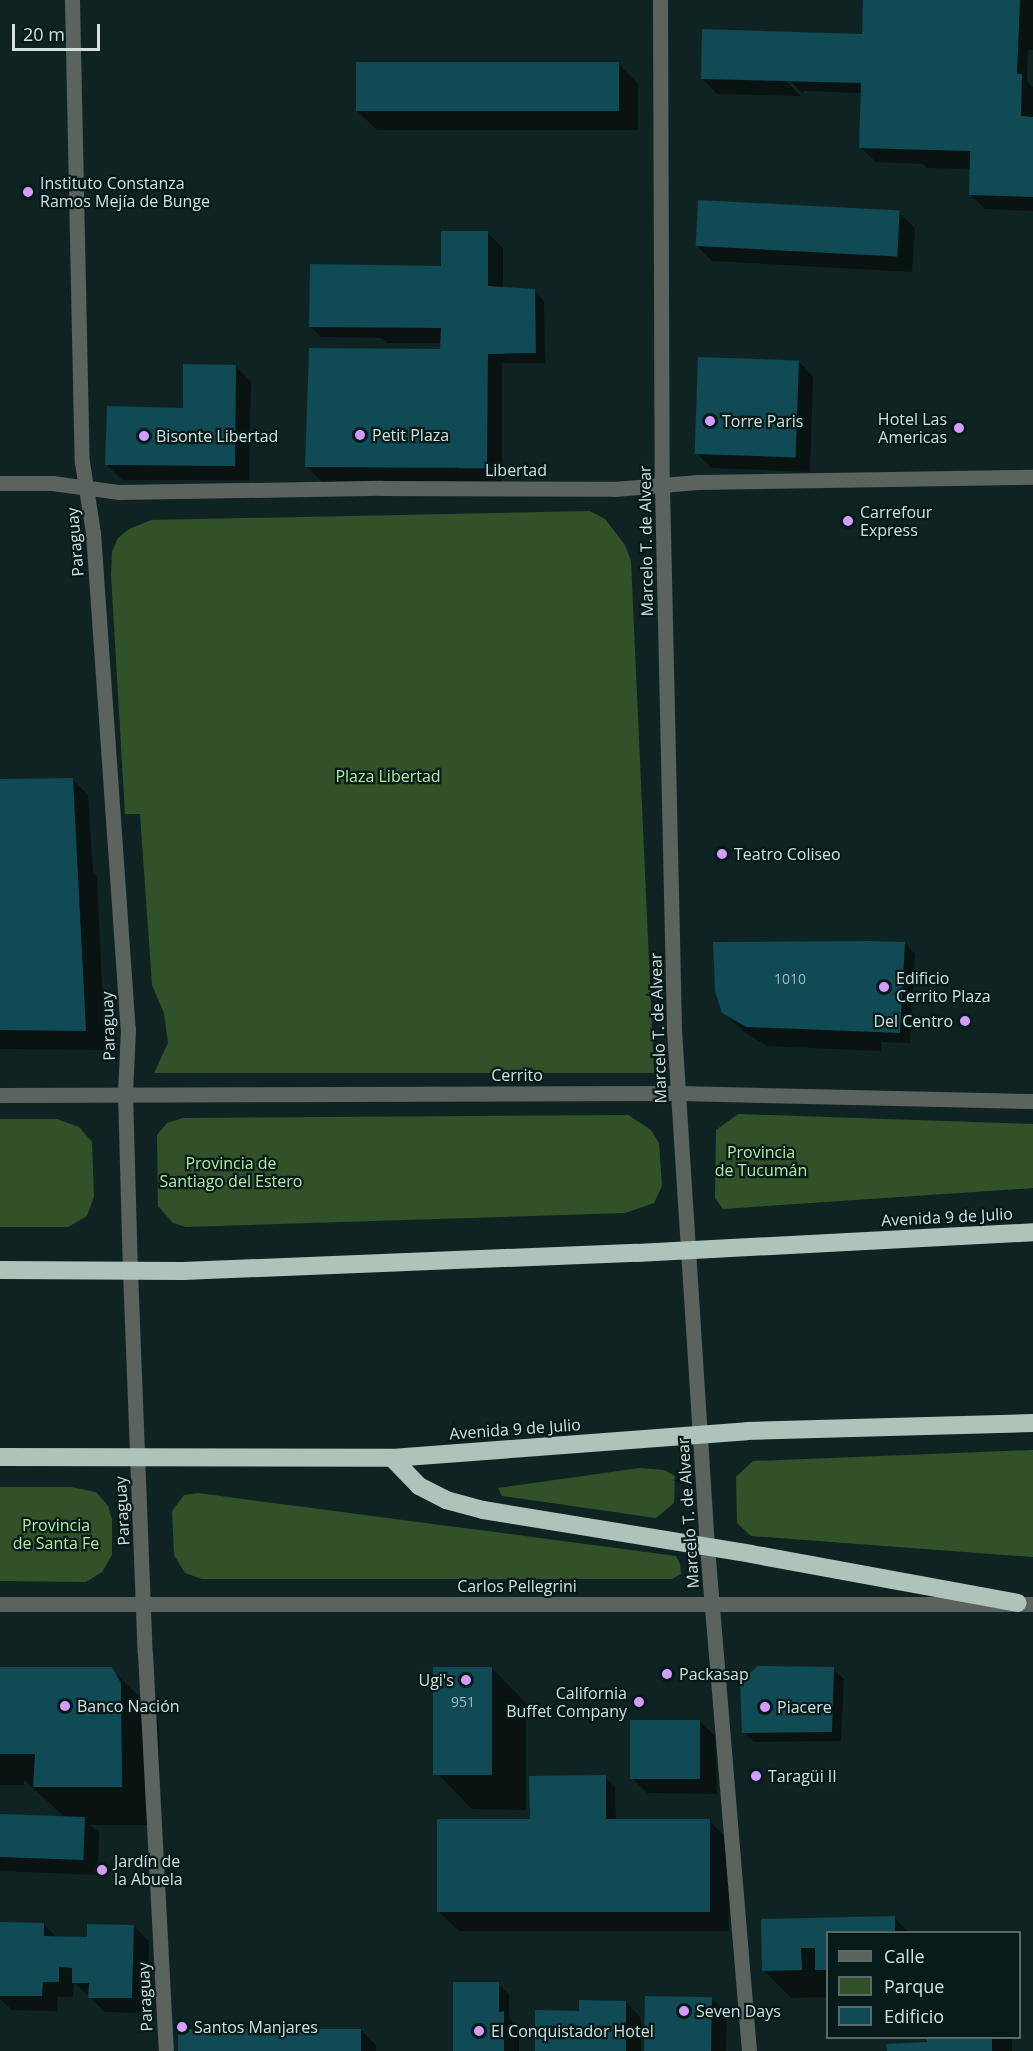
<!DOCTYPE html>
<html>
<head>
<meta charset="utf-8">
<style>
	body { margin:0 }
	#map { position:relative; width:1033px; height:2051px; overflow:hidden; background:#0f2422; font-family:"Open Sans",sans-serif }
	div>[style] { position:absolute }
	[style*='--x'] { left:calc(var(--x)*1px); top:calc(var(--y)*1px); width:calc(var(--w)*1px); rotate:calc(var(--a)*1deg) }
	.green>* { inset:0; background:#315229 }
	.shadow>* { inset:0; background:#0007 }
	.building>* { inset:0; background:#0f4a55; transform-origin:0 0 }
	.minor>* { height:15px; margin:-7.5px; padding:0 7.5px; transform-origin:7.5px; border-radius:7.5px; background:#5b635f }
	.highway>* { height:18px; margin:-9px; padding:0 9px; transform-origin:9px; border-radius:9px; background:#aec3b9 }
	.dots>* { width:16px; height:16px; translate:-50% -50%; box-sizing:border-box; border:3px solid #061a19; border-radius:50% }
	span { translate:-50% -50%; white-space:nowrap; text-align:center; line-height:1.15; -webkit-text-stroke:4.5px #061a19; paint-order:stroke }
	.number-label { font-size:14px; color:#a2babc }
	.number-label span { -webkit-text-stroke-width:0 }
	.poi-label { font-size:16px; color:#d3e0de }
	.left { translate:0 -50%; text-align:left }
	.right { translate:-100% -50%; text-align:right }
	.street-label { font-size:16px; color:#d3e0de }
	.park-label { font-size:16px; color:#aef19d }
	.legend { position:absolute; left:826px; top:1931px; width:195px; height:108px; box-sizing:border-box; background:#061a19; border:2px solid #586968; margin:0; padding:8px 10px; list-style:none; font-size:18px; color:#d3e0de }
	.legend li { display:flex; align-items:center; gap:12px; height:30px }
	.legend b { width:30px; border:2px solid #586968 }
	.scale { position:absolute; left:12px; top:24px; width:88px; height:27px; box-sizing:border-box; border:3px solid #d3e0de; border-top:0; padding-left:8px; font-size:18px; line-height:21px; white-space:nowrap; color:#d3e0de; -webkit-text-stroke:4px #061a19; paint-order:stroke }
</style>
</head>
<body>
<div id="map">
	<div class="green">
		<i style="clip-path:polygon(590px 511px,605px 519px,625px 545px,631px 561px,654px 1073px,154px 1073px,168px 1043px,164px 1013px,152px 985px,140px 814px,125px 814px,111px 575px,112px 552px,118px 538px,129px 529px,151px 520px)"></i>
		<i style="clip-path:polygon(738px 1114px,1033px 1124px,1033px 1188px,723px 1209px,715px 1198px,716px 1130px)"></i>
		<i style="clip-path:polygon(628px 1115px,651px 1130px,659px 1143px,662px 1186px,654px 1203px,625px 1213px,186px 1227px,173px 1223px,158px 1206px,157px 1135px,167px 1123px,183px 1118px)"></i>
		<i style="clip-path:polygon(0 1119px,57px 1119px,79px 1127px,92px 1142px,94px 1197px,87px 1216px,68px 1227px,0 1227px)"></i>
		<i style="clip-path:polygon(1033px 1450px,1033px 1557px,751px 1536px,737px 1523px,736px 1477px,753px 1461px)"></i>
		<i style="clip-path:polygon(640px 1468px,664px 1470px,675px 1476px,674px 1503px,656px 1518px,502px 1496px,498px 1488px)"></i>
		<i style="clip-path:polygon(0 1487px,71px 1487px,96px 1492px,108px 1506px,112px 1519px,112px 1555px,102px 1572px,86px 1582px,0 1581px)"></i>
		<i style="clip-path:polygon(198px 1493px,676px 1556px,680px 1564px,681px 1574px,672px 1579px,202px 1579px,185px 1573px,174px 1555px,172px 1511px,184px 1495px)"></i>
	</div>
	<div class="shadow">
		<i style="clip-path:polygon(866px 0,1033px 0,1033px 50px,1028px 50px,1027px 81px,1033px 87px,1033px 211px,985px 209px,970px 194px,971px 169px,927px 168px,923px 164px,876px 162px,860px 147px,862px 93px,803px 91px,803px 94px,784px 75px,782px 77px,801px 96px,717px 94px,702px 78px,864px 38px)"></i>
		<i style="clip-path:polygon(619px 64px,638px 84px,638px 130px,377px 130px,357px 111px)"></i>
		<i style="clip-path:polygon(899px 213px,915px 228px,912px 272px,712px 261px,697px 246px)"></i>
		<i style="clip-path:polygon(evenodd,488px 233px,503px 248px,503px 289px,534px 290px,544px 301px,545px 363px,502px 363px,502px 483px,326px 486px,306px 466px,442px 351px,442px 343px,387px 343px,382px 338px,321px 337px,311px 327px,442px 268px,488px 233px,459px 466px,495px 466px,495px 469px,459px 469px,459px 466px)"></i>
		<i style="clip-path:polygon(798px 361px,813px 377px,810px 472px,712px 468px,696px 453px)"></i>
		<i style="clip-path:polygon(236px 366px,251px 382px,249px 480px,122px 480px,106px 464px,185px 409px)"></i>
		<i style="clip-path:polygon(0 780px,73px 780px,88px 795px,93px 872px,97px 877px,105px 1050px,0 1049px)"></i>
		<i style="clip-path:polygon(905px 943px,915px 954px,910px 1043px,881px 1042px,881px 1051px,767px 1046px,744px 1032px,723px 1012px)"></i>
		<i style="clip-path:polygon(0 1668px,111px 1669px,150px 1707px,159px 1722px,160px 1825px,90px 1825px,99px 1833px,98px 1875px,0 1871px,0 1815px,66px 1818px,24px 1780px,24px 1785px,0 1785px)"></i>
		<i style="clip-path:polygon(492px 1668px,526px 1703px,526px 1810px,472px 1809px,438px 1774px)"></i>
		<i style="clip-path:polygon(833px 1669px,844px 1679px,841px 1741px,754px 1742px,744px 1732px)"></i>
		<i style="clip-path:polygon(700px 1721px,715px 1736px,717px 1794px,647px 1793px,632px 1778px)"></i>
		<i style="clip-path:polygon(605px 1777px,615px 1787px,616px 1821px,709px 1821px,729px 1840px,729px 1931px,459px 1931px,439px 1912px,531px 1821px)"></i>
		<i style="clip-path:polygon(894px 1918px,909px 1932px,828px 1932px,828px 1997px,791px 1998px,764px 1971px,763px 1920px)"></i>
		<i style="clip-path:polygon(0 1923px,44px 1924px,57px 1938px,89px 1938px,134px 1926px,149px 1941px,147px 2013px,105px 2012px,74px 1982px,73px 1997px,58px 1997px,57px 2011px,12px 2010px,0 1999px)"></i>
		<i style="clip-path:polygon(498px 1984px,509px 1994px,509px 2018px,519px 2028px,519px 2051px,455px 2051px)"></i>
		<i style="clip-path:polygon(711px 1998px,727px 2013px,726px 2051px,646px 2051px)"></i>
		<i style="clip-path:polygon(626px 2002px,641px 2018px,641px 2051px,536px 2051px,580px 2012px)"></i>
		<i style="clip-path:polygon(361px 2030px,376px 2045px,376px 2051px,180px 2051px)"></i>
		<i style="clip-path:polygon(926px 2038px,1012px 2038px,1012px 2051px,888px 2051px,926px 2044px)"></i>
	</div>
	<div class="building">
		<i style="clip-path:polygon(863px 0,1020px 0,1017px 74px,1022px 74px,1021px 116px,1033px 117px,1033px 197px,969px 195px,970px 151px,859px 148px,861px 83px,701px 79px,702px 29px,862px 34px)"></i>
		<i style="left:356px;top:62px;width:263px;height:49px"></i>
		<i style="left:698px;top:200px;width:202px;height:46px;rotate:3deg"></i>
		<i style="clip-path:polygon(441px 231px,488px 231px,488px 286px,535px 289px,536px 353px,488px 354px,487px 468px,305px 467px,309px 348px,440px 349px,441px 328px,309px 327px,310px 264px,441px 266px)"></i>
		<i style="left:698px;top:357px;width:101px;height:97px;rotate:2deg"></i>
		<i style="clip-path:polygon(183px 364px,236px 365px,235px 466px,105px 465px,107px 406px,183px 408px)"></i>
		<i style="clip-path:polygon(73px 778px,86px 1031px,0 1030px,0 779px)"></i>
		<i style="clip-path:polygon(868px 941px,905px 942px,900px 1033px,746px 1027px,722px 1013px,715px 991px,713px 942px)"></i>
		<i style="clip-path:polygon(758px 1666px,834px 1667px,832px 1732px,742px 1733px,740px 1681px)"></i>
		<i style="clip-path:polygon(0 1667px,112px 1667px,121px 1683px,122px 1787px,33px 1787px,35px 1754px,0 1754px)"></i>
		<i style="left:433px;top:1667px;width:59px;height:108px"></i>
		<i style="left:630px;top:1720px;width:70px;height:59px"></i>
		<i style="clip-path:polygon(606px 1775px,606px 1819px,710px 1819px,710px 1912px,437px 1912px,437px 1819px,530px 1819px,529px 1776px)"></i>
		<i style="left:0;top:1814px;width:85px;height:43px;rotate:2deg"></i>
		<i style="clip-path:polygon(895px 1916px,895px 1932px,828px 1932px,828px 1970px,815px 1970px,815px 1948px,801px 1948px,802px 1970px,762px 1971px,761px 1919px)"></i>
		<i style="clip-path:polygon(0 1922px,44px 1923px,44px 1936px,87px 1937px,87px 1924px,134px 1925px,132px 1998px,88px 1998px,89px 1983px,72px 1983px,72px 1968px,59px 1967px,59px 1982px,43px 1982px,42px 1996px,0 1996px)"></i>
		<i style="clip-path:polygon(453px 1982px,499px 1982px,499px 2012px,504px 2011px,504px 2051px,453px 2051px)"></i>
		<i style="left:645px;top:1996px;width:67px;height:55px;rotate:1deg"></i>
		<i style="clip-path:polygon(579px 2000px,626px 2001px,626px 2051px,535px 2051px,535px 2010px,579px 2011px)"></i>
		<i style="left:178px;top:2029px;width:183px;height:22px"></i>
		<i style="clip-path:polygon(926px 2038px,992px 2038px,992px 2051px,887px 2051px,886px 2044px,927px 2042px)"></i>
	</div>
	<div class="minor">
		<i style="--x:72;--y:0;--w:462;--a:88.8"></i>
		<i style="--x:82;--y:462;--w:72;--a:81.2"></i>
		<i style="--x:93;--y:533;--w:497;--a:86"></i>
		<i style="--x:128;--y:1029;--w:64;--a:92.7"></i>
		<i style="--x:125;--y:1093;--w:178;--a:88.4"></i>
		<i style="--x:130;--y:1271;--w:382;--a:87.8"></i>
		<i style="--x:145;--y:1653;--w:399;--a:87"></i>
		<i style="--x:660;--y:0;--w:487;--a:89.8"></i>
		<i style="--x:662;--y:487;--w:543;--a:88.73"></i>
		<i style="--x:674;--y:1030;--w:518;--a:86.35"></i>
		<i style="--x:707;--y:1547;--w:506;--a:85.24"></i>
		<i style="--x:0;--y:483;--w:52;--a:0"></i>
		<i style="--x:52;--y:483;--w:68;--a:7.7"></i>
		<i style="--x:119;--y:492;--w:263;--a:-0.9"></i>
		<i style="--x:382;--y:488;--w:232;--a:0.2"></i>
		<i style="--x:614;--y:489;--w:84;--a:-4.8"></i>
		<i style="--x:698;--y:482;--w:335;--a:-0.9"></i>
		<i style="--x:0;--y:1095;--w:678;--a:-0.17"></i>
		<i style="--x:678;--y:1093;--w:355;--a:1.3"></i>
		<i style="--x:0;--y:1604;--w:1033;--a:0"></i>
	</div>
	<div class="highway">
		<i style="--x:0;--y:1270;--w:183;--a:0.3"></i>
		<i style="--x:183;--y:1271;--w:454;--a:-2.3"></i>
		<i style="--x:637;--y:1253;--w:397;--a:-3"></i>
		<i style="--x:0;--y:1457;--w:392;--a:0.1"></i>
		<i style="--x:392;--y:1458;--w:356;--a:-4.3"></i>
		<i style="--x:747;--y:1431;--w:286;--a:-1.6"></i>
		<i style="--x:392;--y:1458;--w:39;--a:46"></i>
		<i style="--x:419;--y:1486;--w:30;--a:27"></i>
		<i style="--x:446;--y:1500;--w:38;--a:15"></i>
		<i style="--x:483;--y:1510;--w:272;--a:9.3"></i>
		<i style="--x:751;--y:1554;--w:271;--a:10.4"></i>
	</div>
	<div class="dots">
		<i style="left:28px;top:192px;background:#d39cfd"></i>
		<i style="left:710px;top:421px;background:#d39cfd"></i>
		<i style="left:959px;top:428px;background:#d39cfd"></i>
		<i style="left:360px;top:435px;background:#d39cfd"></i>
		<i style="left:144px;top:436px;background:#d39cfd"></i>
		<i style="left:848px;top:521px;background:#d39cfd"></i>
		<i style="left:722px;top:854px;background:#d39cfd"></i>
		<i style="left:884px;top:987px;background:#d39cfd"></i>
		<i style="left:965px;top:1021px;background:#d39cfd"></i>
		<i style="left:667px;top:1674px;background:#d39cfd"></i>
		<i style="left:466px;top:1680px;background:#d39cfd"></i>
		<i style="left:639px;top:1702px;background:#d39cfd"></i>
		<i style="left:65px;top:1706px;background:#d39cfd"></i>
		<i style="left:765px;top:1707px;background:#d39cfd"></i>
		<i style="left:756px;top:1776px;background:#d39cfd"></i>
		<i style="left:102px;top:1870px;background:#d39cfd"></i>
		<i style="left:684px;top:2011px;background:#d39cfd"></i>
		<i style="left:182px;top:2027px;background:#d39cfd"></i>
		<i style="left:479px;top:2031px;background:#d39cfd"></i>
	</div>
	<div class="number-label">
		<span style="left:790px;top:979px">1010</span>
		<span style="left:463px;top:1702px">951</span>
	</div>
	<div class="poi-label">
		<span class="left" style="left:40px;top:192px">Instituto Constanza<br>Ramos Mejía de Bunge</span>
		<span class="right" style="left:947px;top:428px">Hotel Las<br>Americas</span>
		<span class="left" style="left:722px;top:421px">Torre Paris</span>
		<span class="left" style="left:372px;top:435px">Petit Plaza</span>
		<span class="left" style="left:156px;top:436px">Bisonte Libertad</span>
		<span class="left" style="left:860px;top:521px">Carrefour<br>Express</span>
		<span class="left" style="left:734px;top:854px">Teatro Coliseo</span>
		<span class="left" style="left:896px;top:987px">Edificio<br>Cerrito Plaza</span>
		<span class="right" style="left:953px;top:1021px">Del Centro</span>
		<span class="left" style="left:679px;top:1674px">Packasap</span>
		<span class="right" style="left:454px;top:1680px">Ugi's</span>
		<span class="right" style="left:627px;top:1702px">California<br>Buffet Company</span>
		<span class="left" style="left:77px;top:1706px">Banco Nación</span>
		<span class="left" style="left:777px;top:1707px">Piacere</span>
		<span class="left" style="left:768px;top:1776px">Taragüi II</span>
		<span class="left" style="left:114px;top:1870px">Jardín de<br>la Abuela</span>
		<span class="left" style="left:696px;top:2011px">Seven Days</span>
		<span class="left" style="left:194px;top:2027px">Santos Manjares</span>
		<span class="left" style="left:491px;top:2031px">El Conquistador Hotel</span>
	</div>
	<div class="street-label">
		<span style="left:516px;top:470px">Libertad</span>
		<span style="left:646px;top:541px;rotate:-91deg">Marcelo T. de Alvear</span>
		<span style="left:75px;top:542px;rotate:-95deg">Paraguay</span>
		<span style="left:108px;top:1026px;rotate:-92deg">Paraguay</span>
		<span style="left:658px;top:1028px;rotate:-92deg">Marcelo T. de Alvear</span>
		<span style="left:517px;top:1075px">Cerrito</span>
		<span style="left:947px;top:1217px;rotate:-3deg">Avenida 9 de Julio</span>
		<span style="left:515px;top:1429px;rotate:-4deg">Avenida 9 de Julio</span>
		<span style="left:122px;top:1511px;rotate:-93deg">Paraguay</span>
		<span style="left:688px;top:1513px;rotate:-94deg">Marcelo T. de Alvear</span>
		<span style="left:517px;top:1586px">Carlos Pellegrini</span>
		<span style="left:145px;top:1997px;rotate:-93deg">Paraguay</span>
	</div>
	<div class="park-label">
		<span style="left:388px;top:776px">Plaza Libertad</span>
		<span style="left:761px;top:1161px">Provincia<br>de Tucumán</span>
		<span style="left:231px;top:1172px">Provincia de<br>Santiago del Estero</span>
		<span style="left:56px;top:1534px">Provincia<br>de Santa Fe</span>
	</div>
	<ul class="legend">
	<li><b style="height:8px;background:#5b635f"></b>Calle</li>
	<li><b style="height:16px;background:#315229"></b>Parque</li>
	<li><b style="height:16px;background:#0f4a55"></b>Edificio</li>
	</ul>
	<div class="scale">20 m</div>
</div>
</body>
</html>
